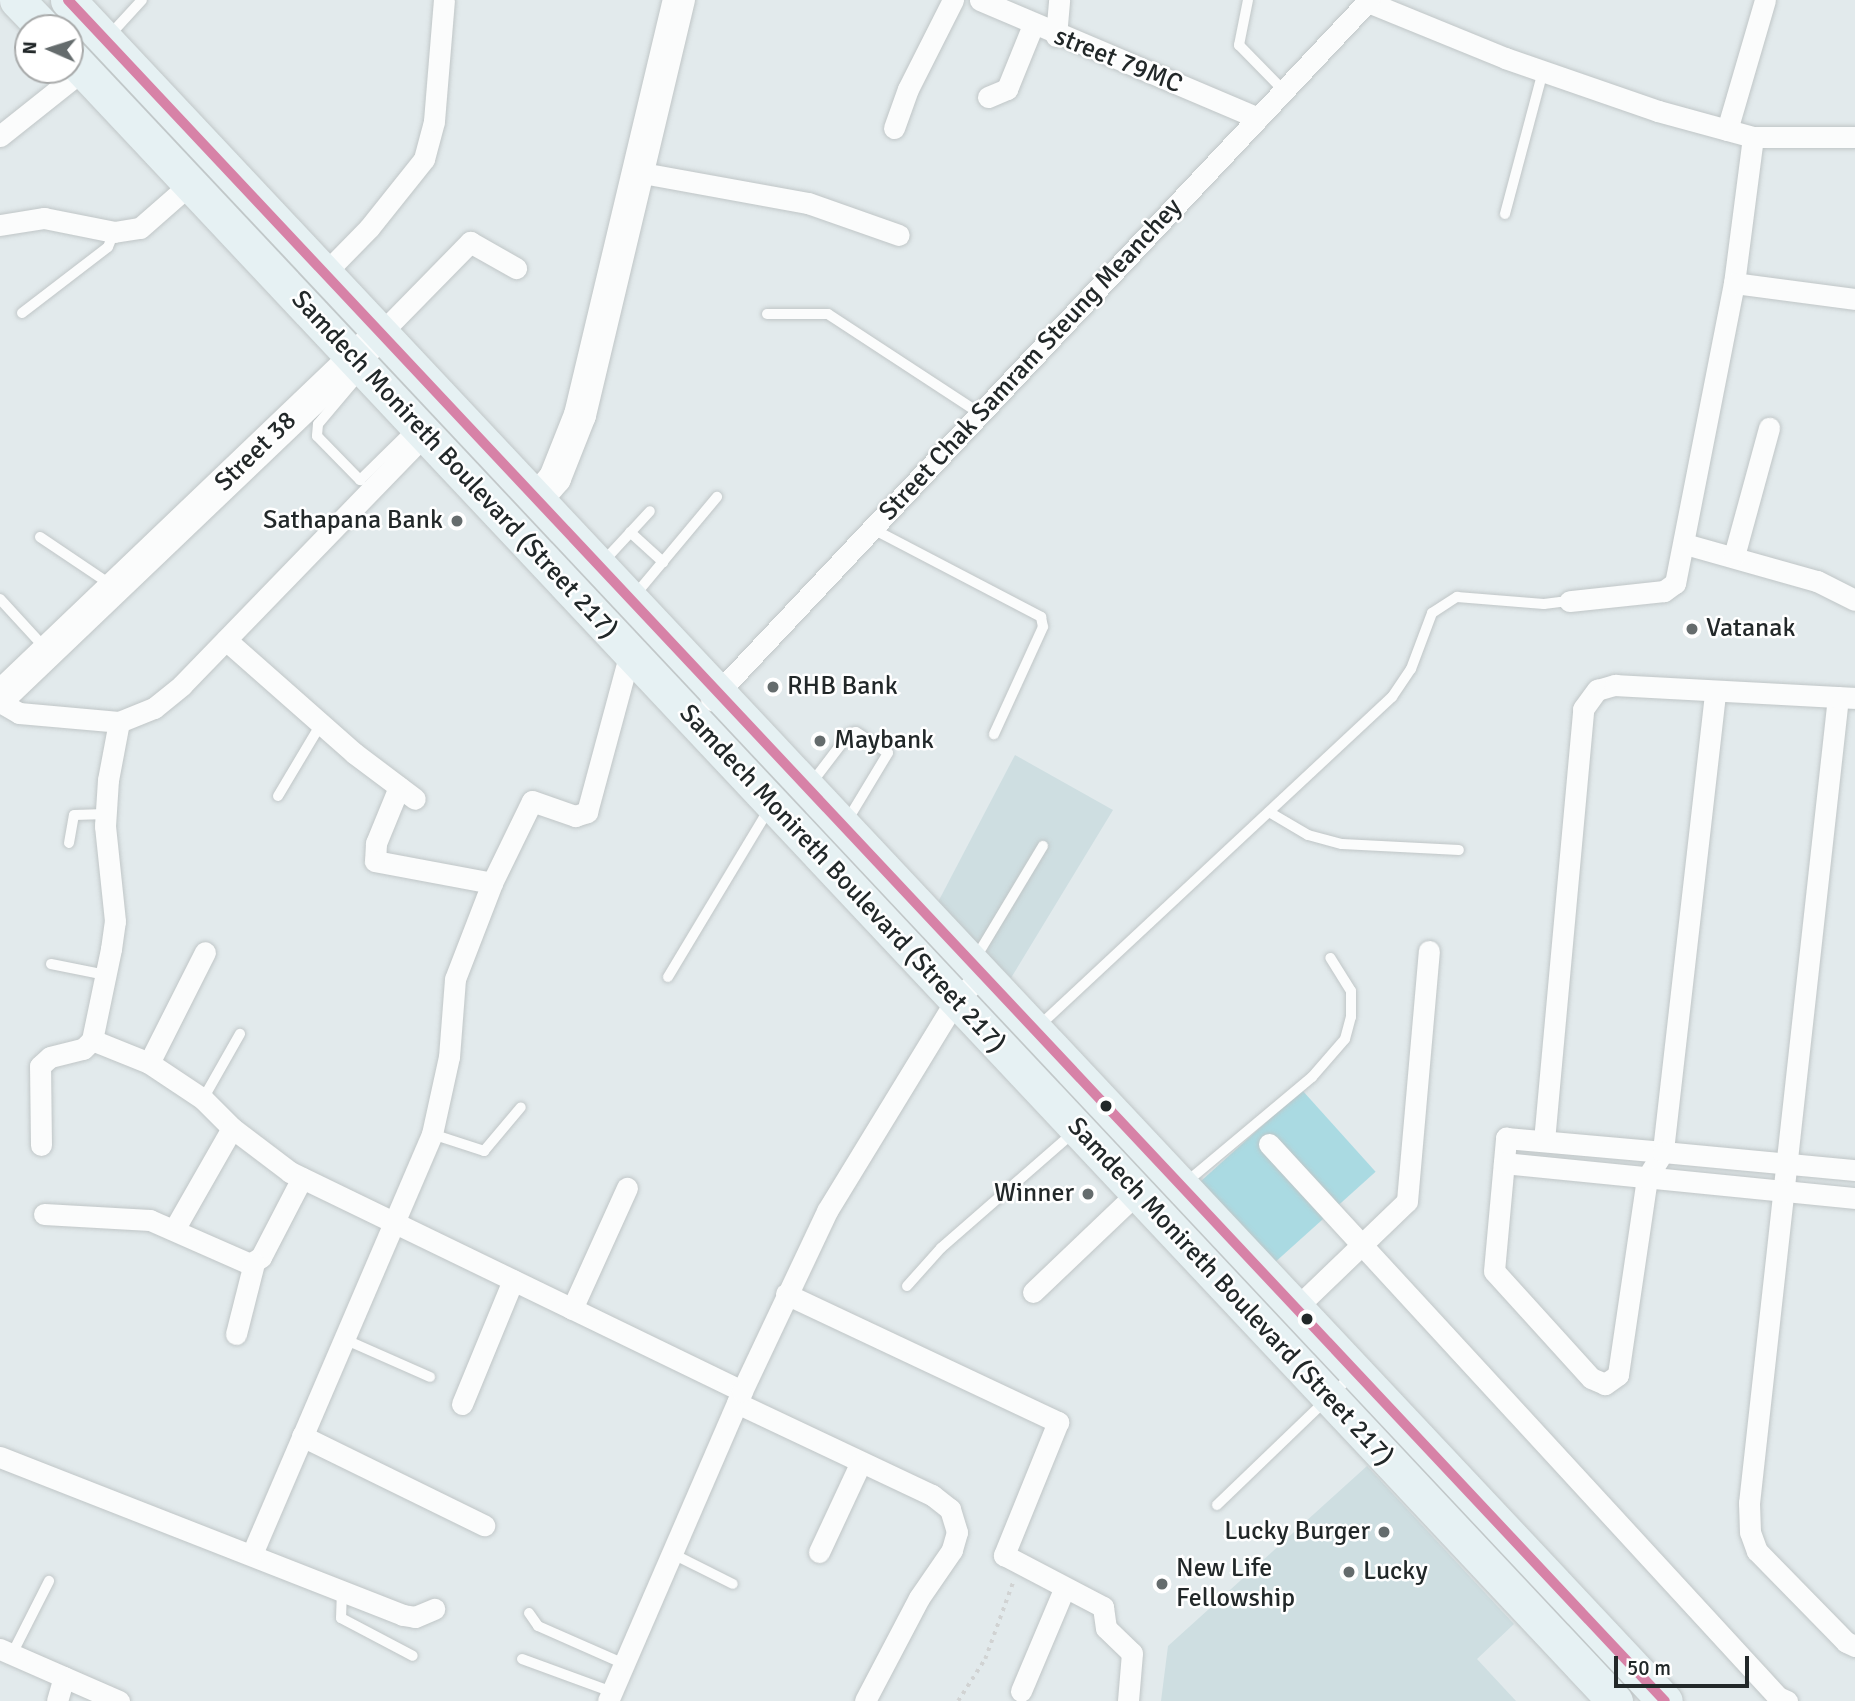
<!DOCTYPE html>
<html>
<head>
<meta charset="utf-8">
<style>
	body { margin:0 }
	#map { position:relative; width:1855px; height:1701px; overflow:hidden; background:#e2eaec; font-family:Signika,sans-serif }
	div>[style] { position:absolute }
	[style*='--x'] { left:calc(var(--x)*1px); top:calc(var(--y)*1px); width:calc(var(--w)*1px); rotate:calc(var(--a)*1deg) }
	.built>* { inset:0; background:#cedee1 }
	.green>* { inset:0; background:#aadae2; transform-origin:0 0 }
	.path>* { height:3.5px; margin-top:-1.75px; transform-origin:0; background:repeating-linear-gradient(90deg,#d1d3d3 0 3.5px,transparent 0 8.5px) }
	.roads { filter:drop-shadow(0 0 2px #c0c6c7) drop-shadow(0 0 2px #c0c6c7) }
	.lane>* { height:10px; margin:-5px; padding:0 5px; transform-origin:5px; border-radius:5px; background:#fbfcfc }
	.street>* { height:21px; margin:-10.5px; padding:0 10.5px; transform-origin:10.5px; border-radius:10.5px; background:#fbfcfc }
	.secondary>* { height:32px; margin:-16px; padding:0 16px; transform-origin:16px; border-radius:16px; background:#fbfcfc }
	.primary>* { height:35px; margin:-17.5px; padding:0 17.5px; transform-origin:17.5px; border-radius:17.5px; background:#e6f1f3 }
	.bus-1>* { height:10px; margin:-5px; padding:0 5px; transform-origin:5px; border-radius:5px; background:#d782a7 }
	.dots>* { width:19px; height:19px; translate:-50% -50%; box-sizing:border-box; border:4px solid #fff; border-radius:50% }
	span { translate:-50% -50%; white-space:nowrap; text-align:center; line-height:1.15; -webkit-text-stroke:5px #fff; paint-order:stroke }
	.street-label { font-size:26px; color:#222829 }
	.poi-label { font-size:26px; color:#222829 }
	.right { translate:-100% -50%; text-align:right }
	.left { translate:0 -50%; text-align:left }
	.north { position:absolute; left:14px; top:14px; width:70px; height:70px; box-sizing:border-box; background:#fff; border:2px solid #a7a9a9; border-radius:50%; rotate:273deg; font-size:19px; font-weight:700; line-height:28px; text-align:center; color:#222829 }
	.north::after { content:''; display:block; margin:auto; width:24px; height:32px; background:#656c6d; clip-path:polygon(50% 0,100% 100%,50% 72%,0 100%) }
	.scale { position:absolute; left:1614px; top:1656px; width:135px; height:32px; box-sizing:border-box; border:4px solid #222829; border-top:0; padding-left:9px; font-size:21px; line-height:24px; white-space:nowrap; color:#222829; -webkit-text-stroke:5px #fff; paint-order:stroke }
</style>
</head>
<body>
<div id="map">
	<div class="built">
		<i style="clip-path:polygon(1015px 755px,1113px 810px,1011px 978px,937px 904px)"></i>
		<i style="clip-path:polygon(1367px 1466px,1514px 1624px,1477px 1659px,1516px 1701px,1161px 1701px,1168px 1646px)"></i>
	</div>
	<div class="green">
		<i style="left:1302px;top:1090px;width:110px;height:146px;rotate:48deg"></i>
	</div>
	<div class="path">
		<i style="--x:958;--y:1701;--w:50;--a:-57.3"></i>
		<i style="--x:985;--y:1659;--w:82;--a:-70"></i>
	</div>
	<div class="roads">
		<div class="lane">
			<i style="--x:1248;--y:0;--w:46;--a:101.3"></i>
			<i style="--x:1239;--y:45;--w:64;--a:45.6"></i>
			<i style="--x:108;--y:37;--w:50;--a:-47.4"></i>
			<i style="--x:1505;--y:214;--w:148;--a:-75.1"></i>
			<i style="--x:22;--y:313;--w:108;--a:-37.5"></i>
			<i style="--x:108;--y:247;--w:16;--a:-68"></i>
			<i style="--x:767;--y:314;--w:61;--a:0"></i>
			<i style="--x:828;--y:314;--w:183;--a:33.2"></i>
			<i style="--x:362;--y:372;--w:68;--a:130.2"></i>
			<i style="--x:318;--y:424;--w:12;--a:95"></i>
			<i style="--x:317;--y:436;--w:62;--a:45.7"></i>
			<i style="--x:360;--y:480;--w:76;--a:-44.5"></i>
			<i style="--x:873;--y:529;--w:190;--a:27.6"></i>
			<i style="--x:1041;--y:617;--w:10;--a:79"></i>
			<i style="--x:1043;--y:627;--w:118;--a:114.6"></i>
			<i style="--x:630;--y:532;--w:45;--a:42.3"></i>
			<i style="--x:40;--y:537;--w:88;--a:33.9"></i>
			<i style="--x:603;--y:562;--w:69;--a:-47.3"></i>
			<i style="--x:635;--y:595;--w:128;--a:-50.1"></i>
			<i style="--x:0;--y:599;--w:68;--a:47.4"></i>
			<i style="--x:810;--y:785;--w:64;--a:-52.6"></i>
			<i style="--x:849;--y:734;--w:7;--a:-16"></i>
			<i style="--x:856;--y:732;--w:38;--a:33"></i>
			<i style="--x:888;--y:753;--w:79;--a:121.1"></i>
			<i style="--x:278;--y:796;--w:84;--a:-59.2"></i>
			<i style="--x:1269;--y:812;--w:45;--a:30.5"></i>
			<i style="--x:1308;--y:835;--w:35;--a:15"></i>
			<i style="--x:1342;--y:844;--w:117;--a:2.9"></i>
			<i style="--x:69;--y:843;--w:28;--a:-80"></i>
			<i style="--x:74;--y:815;--w:32;--a:-2"></i>
			<i style="--x:975;--y:959;--w:132;--a:-59"></i>
			<i style="--x:51;--y:964;--w:56;--a:11.3"></i>
			<i style="--x:668;--y:977;--w:196;--a:-59"></i>
			<i style="--x:1038;--y:1027;--w:484;--a:-43"></i>
			<i style="--x:1392;--y:697;--w:34;--a:-56"></i>
			<i style="--x:1411;--y:669;--w:60;--a:-69.4"></i>
			<i style="--x:1432;--y:613;--w:30;--a:-33"></i>
			<i style="--x:1457;--y:597;--w:87;--a:4.6"></i>
			<i style="--x:1544;--y:604;--w:26;--a:-7"></i>
			<i style="--x:203;--y:1099;--w:75;--a:-60.4"></i>
			<i style="--x:432;--y:1134;--w:55;--a:18.1"></i>
			<i style="--x:484;--y:1151;--w:57;--a:-49.9"></i>
			<i style="--x:1184;--y:1184;--w:167;--a:-39.9"></i>
			<i style="--x:1312;--y:1077;--w:50;--a:-49"></i>
			<i style="--x:1345;--y:1039;--w:23;--a:-75"></i>
			<i style="--x:1351;--y:1017;--w:26;--a:-90"></i>
			<i style="--x:1351;--y:991;--w:39;--a:-122"></i>
			<i style="--x:907;--y:1286;--w:51;--a:-48.2"></i>
			<i style="--x:941;--y:1248;--w:178;--a:-41.1"></i>
			<i style="--x:344;--y:1339;--w:94;--a:23.8"></i>
			<i style="--x:1217;--y:1505;--w:189;--a:-43.9"></i>
			<i style="--x:671;--y:1553;--w:69;--a:26.6"></i>
			<i style="--x:342;--y:1590;--w:28;--a:92"></i>
			<i style="--x:341;--y:1618;--w:81;--a:27.8"></i>
			<i style="--x:529;--y:1613;--w:16;--a:55"></i>
			<i style="--x:538;--y:1626;--w:94;--a:23.8"></i>
			<i style="--x:12;--y:1654;--w:82;--a:-63.1"></i>
			<i style="--x:522;--y:1659;--w:96;--a:20.1"></i>
		</div>
		<div class="street">
			<i style="--x:980;--y:0;--w:302;--a:23"></i>
			<i style="--x:1368;--y:2;--w:148;--a:22.2"></i>
			<i style="--x:1505;--y:58;--w:162;--a:19.1"></i>
			<i style="--x:1658;--y:111;--w:98;--a:15.3"></i>
			<i style="--x:1753;--y:137;--w:147;--a:97.4"></i>
			<i style="--x:1734;--y:283;--w:306;--a:101.1"></i>
			<i style="--x:1675;--y:583;--w:14;--a:144"></i>
			<i style="--x:1664;--y:591;--w:95;--a:173.9"></i>
			<i style="--x:1056;--y:36;--w:36;--a:-85"></i>
			<i style="--x:988;--y:97;--w:21;--a:-23"></i>
			<i style="--x:1007;--y:89;--w:69;--a:-67.9"></i>
			<i style="--x:894;--y:128;--w:41;--a:-70.3"></i>
			<i style="--x:908;--y:89;--w:100;--a:-63.2"></i>
			<i style="--x:1727;--y:130;--w:135;--a:-73.7"></i>
			<i style="--x:0;--y:136;--w:106;--a:-38.5"></i>
			<i style="--x:1753;--y:137;--w:102;--a:0"></i>
			<i style="--x:637;--y:172;--w:174;--a:10.3"></i>
			<i style="--x:808;--y:203;--w:96;--a:19.4"></i>
			<i style="--x:0;--y:225;--w:45;--a:-9"></i>
			<i style="--x:44;--y:218;--w:71;--a:11.3"></i>
			<i style="--x:114;--y:232;--w:26;--a:-9"></i>
			<i style="--x:140;--y:228;--w:67;--a:-41.3"></i>
			<i style="--x:324;--y:274;--w:64;--a:-45.6"></i>
			<i style="--x:369;--y:228;--w:88;--a:-51.4"></i>
			<i style="--x:424;--y:159;--w:39;--a:-75"></i>
			<i style="--x:434;--y:121;--w:121;--a:-85.3"></i>
			<i style="--x:1734;--y:283;--w:122;--a:7.5"></i>
			<i style="--x:380;--y:334;--w:129;--a:-45.6"></i>
			<i style="--x:470;--y:242;--w:53;--a:29.5"></i>
			<i style="--x:1685;--y:544;--w:137;--a:15.7"></i>
			<i style="--x:1817;--y:581;--w:42;--a:26.6"></i>
			<i style="--x:1734;--y:556;--w:133;--a:-74.7"></i>
			<i style="--x:226;--y:640;--w:171;--a:41.4"></i>
			<i style="--x:354;--y:753;--w:76;--a:37"></i>
			<i style="--x:1715;--y:694;--w:461;--a:96.5"></i>
			<i style="--x:1663;--y:1152;--w:31;--a:122"></i>
			<i style="--x:1647;--y:1178;--w:199;--a:98.4"></i>
			<i style="--x:1618;--y:1375;--w:16;--a:145"></i>
			<i style="--x:1605;--y:1384;--w:15;--a:-157"></i>
			<i style="--x:1591;--y:1378;--w:144;--a:-132.2"></i>
			<i style="--x:1494;--y:1271;--w:134;--a:-84.8"></i>
			<i style="--x:1506;--y:1138;--w:158;--a:5.1"></i>
			<i style="--x:1663;--y:1152;--w:193;--a:5.4"></i>
			<i style="--x:1838;--y:697;--w:811;--a:96.3"></i>
			<i style="--x:1749;--y:1503;--w:29;--a:88"></i>
			<i style="--x:1750;--y:1532;--w:20;--a:70"></i>
			<i style="--x:1757;--y:1551;--w:127;--a:45.6"></i>
			<i style="--x:1846;--y:1642;--w:10;--a:24"></i>
			<i style="--x:711;--y:700;--w:961;--a:-46.77"></i>
			<i style="--x:0;--y:702;--w:22;--a:30"></i>
			<i style="--x:19;--y:713;--w:100;--a:5.1"></i>
			<i style="--x:399;--y:787;--w:61;--a:112.3"></i>
			<i style="--x:376;--y:843;--w:18;--a:93"></i>
			<i style="--x:375;--y:861;--w:119;--a:10.6"></i>
			<i style="--x:92;--y:1040;--w:61;--a:22"></i>
			<i style="--x:149;--y:1063;--w:65;--a:33.7"></i>
			<i style="--x:203;--y:1099;--w:41;--a:45"></i>
			<i style="--x:232;--y:1128;--w:73;--a:37.2"></i>
			<i style="--x:290;--y:1172;--w:502;--a:25.85"></i>
			<i style="--x:149;--y:1063;--w:124;--a:-63.2"></i>
			<i style="--x:1544;--y:1141;--w:434;--a:-84.8"></i>
			<i style="--x:1583;--y:709;--w:24;--a:-54"></i>
			<i style="--x:1597;--y:690;--w:19;--a:-16"></i>
			<i style="--x:1615;--y:685;--w:240;--a:3.1"></i>
			<i style="--x:1269;--y:1144;--w:752;--a:47.37"></i>
			<i style="--x:1778;--y:1697;--w:10;--a:24"></i>
			<i style="--x:41;--y:1145;--w:79;--a:-90.7"></i>
			<i style="--x:40;--y:1066;--w:13;--a:-42"></i>
			<i style="--x:50;--y:1057;--w:34;--a:-14"></i>
			<i style="--x:83;--y:1049;--w:13;--a:-45"></i>
			<i style="--x:92;--y:1040;--w:93;--a:-78.2"></i>
			<i style="--x:111;--y:949;--w:28;--a:-82"></i>
			<i style="--x:115;--y:921;--w:96;--a:-96"></i>
			<i style="--x:105;--y:826;--w:46;--a:-86.3"></i>
			<i style="--x:108;--y:780;--w:59;--a:-79.3"></i>
			<i style="--x:119;--y:722;--w:38;--a:-22"></i>
			<i style="--x:154;--y:708;--w:36;--a:-39"></i>
			<i style="--x:182;--y:685;--w:349;--a:-45.9"></i>
			<i style="--x:1504;--y:1163;--w:353;--a:5.7"></i>
			<i style="--x:44;--y:1214;--w:106;--a:3.2"></i>
			<i style="--x:150;--y:1220;--w:109;--a:23.7"></i>
			<i style="--x:250;--y:1264;--w:13;--a:-32"></i>
			<i style="--x:261;--y:1257;--w:89;--a:-62.6"></i>
			<i style="--x:175;--y:1228;--w:115;--a:-60.3"></i>
			<i style="--x:1033;--y:1292;--w:144;--a:-43.6"></i>
			<i style="--x:786;--y:1294;--w:301;--a:25.2"></i>
			<i style="--x:1058;--y:1422;--w:144;--a:112.1"></i>
			<i style="--x:1004;--y:1555;--w:112;--a:27.7"></i>
			<i style="--x:1103;--y:1607;--w:21;--a:82"></i>
			<i style="--x:1106;--y:1628;--w:36;--a:44"></i>
			<i style="--x:1132;--y:1653;--w:48;--a:94.8"></i>
			<i style="--x:1296;--y:1308;--w:154;--a:-43.9"></i>
			<i style="--x:1407;--y:1201;--w:251;--a:-85"></i>
			<i style="--x:572;--y:1309;--w:133;--a:-65.6"></i>
			<i style="--x:236;--y:1334;--w:73;--a:-75.8"></i>
			<i style="--x:737;--y:1403;--w:216;--a:25.3"></i>
			<i style="--x:932;--y:1495;--w:23;--a:38"></i>
			<i style="--x:950;--y:1509;--w:24;--a:73"></i>
			<i style="--x:957;--y:1532;--w:19;--a:106"></i>
			<i style="--x:952;--y:1550;--w:58;--a:124.5"></i>
			<i style="--x:919;--y:1598;--w:116;--a:117.7"></i>
			<i style="--x:462;--y:1404;--w:134;--a:-67.6"></i>
			<i style="--x:302;--y:1436;--w:203;--a:26.1"></i>
			<i style="--x:0;--y:1457;--w:433;--a:21.4"></i>
			<i style="--x:403;--y:1615;--w:12;--a:9"></i>
			<i style="--x:415;--y:1617;--w:21;--a:-23"></i>
			<i style="--x:819;--y:1552;--w:99;--a:-65"></i>
			<i style="--x:252;--y:1554;--w:457;--a:-66.8"></i>
			<i style="--x:432;--y:1134;--w:79;--a:-77.6"></i>
			<i style="--x:449;--y:1057;--w:78;--a:-85.6"></i>
			<i style="--x:455;--y:979;--w:103;--a:-68.9"></i>
			<i style="--x:492;--y:883;--w:91;--a:-64"></i>
			<i style="--x:532;--y:801;--w:46;--a:19.2"></i>
			<i style="--x:575;--y:816;--w:13;--a:-18"></i>
			<i style="--x:587;--y:812;--w:165;--a:-74.9"></i>
			<i style="--x:0;--y:1649;--w:130;--a:23.6"></i>
			<i style="--x:1021;--y:1691;--w:111;--a:-67.1"></i>
			<i style="--x:57;--y:1701;--w:25;--a:-74"></i>
			<i style="--x:608;--y:1701;--w:338;--a:-66.6"></i>
			<i style="--x:742;--y:1391;--w:199;--a:-64.7"></i>
			<i style="--x:827;--y:1211;--w:247;--a:-58.6"></i>
			<i style="--x:956;--y:1000;--w:36;--a:-44"></i>
		</div>
		<div class="secondary">
			<i style="--x:536;--y:500;--w:29;--a:-49"></i>
			<i style="--x:555;--y:478;--w:68;--a:-68.4"></i>
			<i style="--x:580;--y:415;--w:427;--a:-76.6"></i>
			<i style="--x:0;--y:697;--w:526;--a:-43.69"></i>
		</div>
		<div class="primary">
			<i style="--x:17;--y:0;--w:39;--a:46"></i>
			<i style="--x:68;--y:0;--w:2333;--a:46.81"></i>
			<i style="--x:70;--y:56;--w:2257;--a:46.8"></i>
		</div>
	</div>
	<div class="bus-1">
		<i style="--x:68;--y:0;--w:2333;--a:46.81"></i>
	</div>
	<div class="dots">
		<i style="left:457px;top:521px;background:#656c6d"></i>
		<i style="left:1692px;top:629px;background:#656c6d"></i>
		<i style="left:773px;top:687px;background:#656c6d"></i>
		<i style="left:820px;top:741px;background:#656c6d"></i>
		<i style="left:1106px;top:1106px;background:#222829"></i>
		<i style="left:1088px;top:1194px;background:#656c6d"></i>
		<i style="left:1307px;top:1319px;background:#222829"></i>
		<i style="left:1384px;top:1532px;background:#656c6d"></i>
		<i style="left:1349px;top:1572px;background:#656c6d"></i>
		<i style="left:1162px;top:1584px;background:#656c6d"></i>
	</div>
	<div class="street-label">
		<span style="left:1118px;top:61px;rotate:22deg">street 79MC</span>
		<span style="left:1031px;top:360px;rotate:-47deg">Street Chak Samram Steung Meanchey</span>
		<span style="left:256px;top:452px;rotate:-44deg">Street 38</span>
		<span style="left:454px;top:465px;rotate:47deg">Samdech Monireth Boulevard (Street 217)</span>
		<span style="left:842px;top:879px;rotate:47deg">Samdech Monireth Boulevard (Street 217)</span>
		<span style="left:1230px;top:1292px;rotate:47deg">Samdech Monireth Boulevard (Street 217)</span>
	</div>
	<div class="poi-label">
		<span class="right" style="left:443px;top:521px">Sathapana Bank</span>
		<span class="left" style="left:1706px;top:629px">Vatanak</span>
		<span class="left" style="left:787px;top:687px">RHB Bank</span>
		<span class="left" style="left:834px;top:741px">Maybank</span>
		<span class="right" style="left:1074px;top:1194px">Winner</span>
		<span class="right" style="left:1370px;top:1532px">Lucky Burger</span>
		<span class="left" style="left:1176px;top:1584px">New Life<br>Fellowship</span>
		<span class="left" style="left:1363px;top:1572px">Lucky</span>
	</div>
	<div class="north">N</div>
	<div class="scale">50 m</div>
</div>
</body>
</html>
